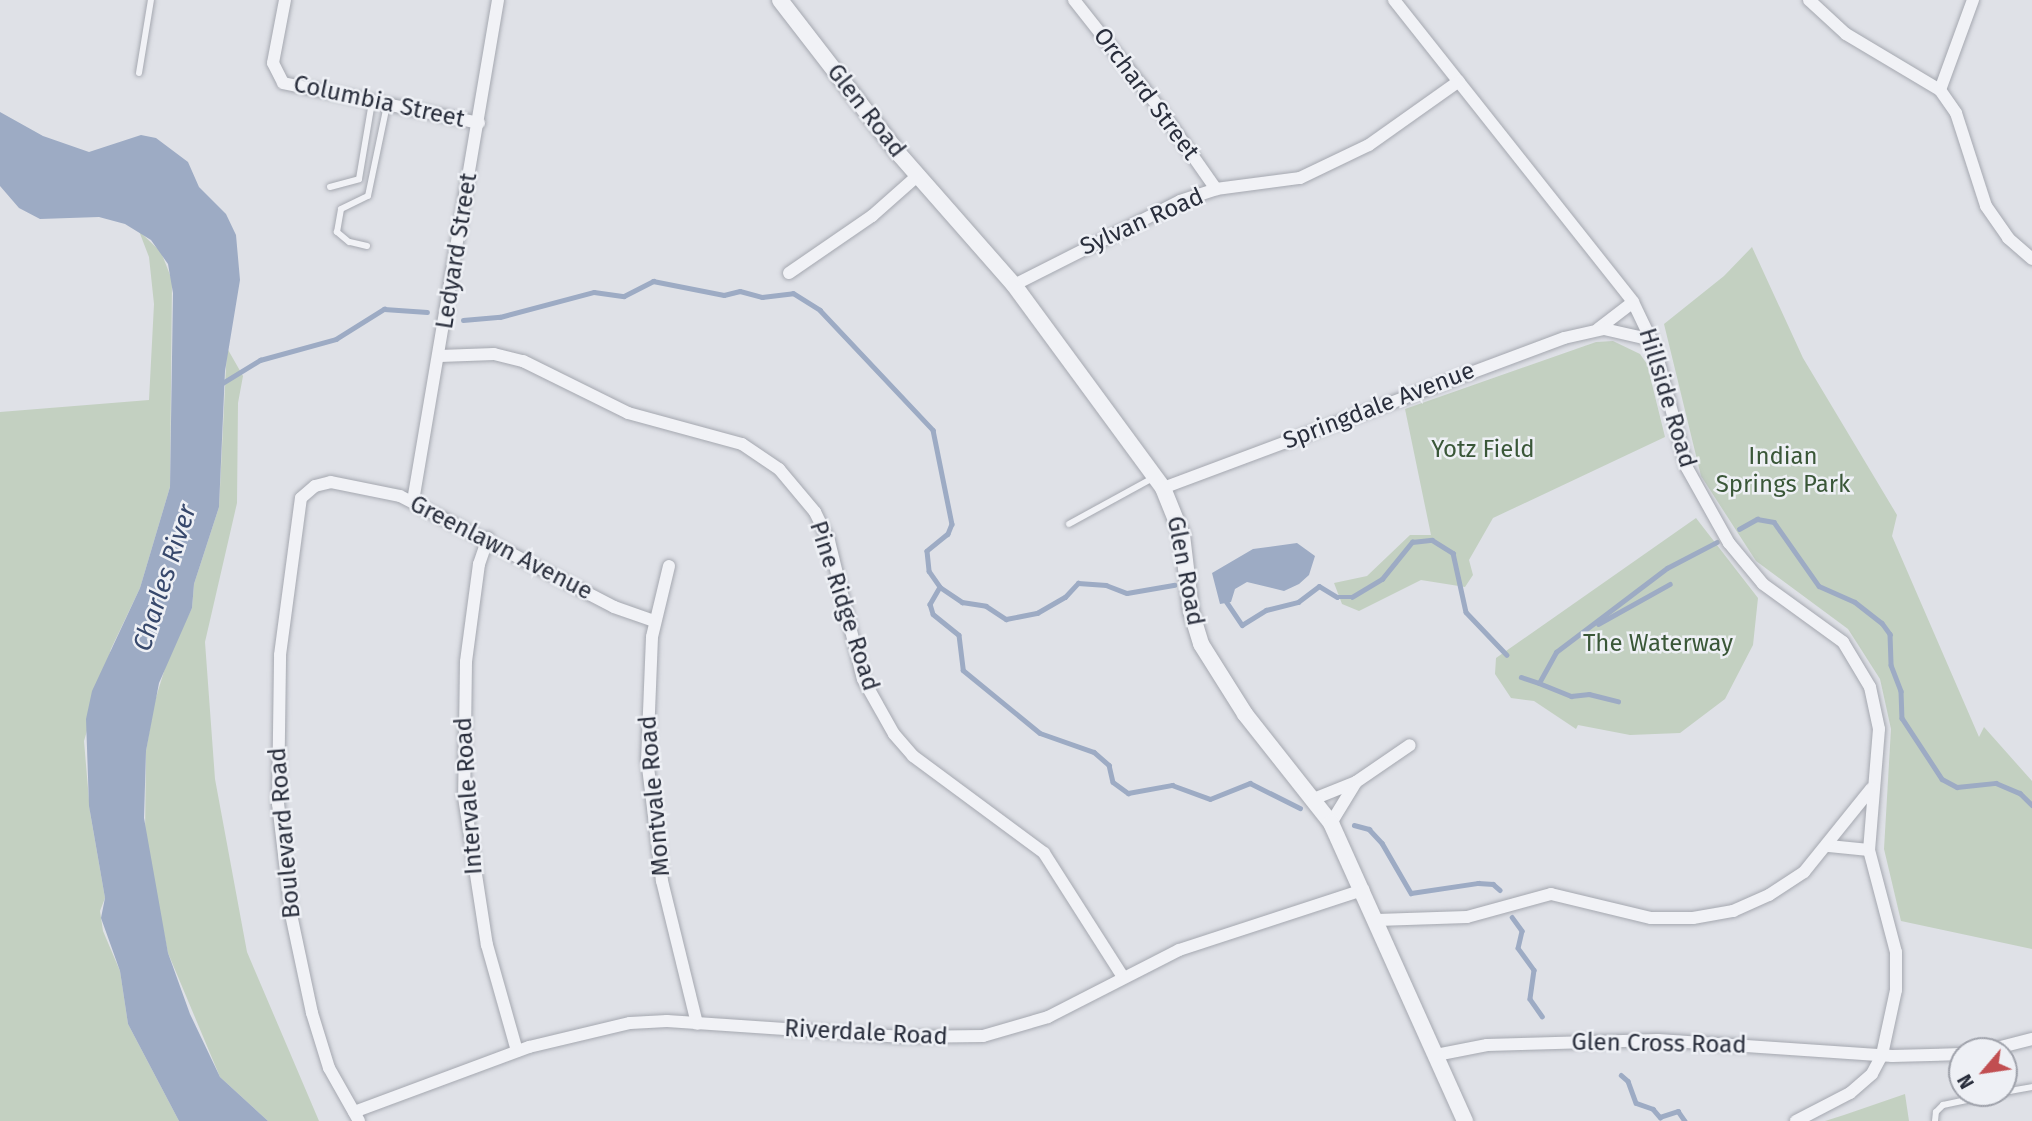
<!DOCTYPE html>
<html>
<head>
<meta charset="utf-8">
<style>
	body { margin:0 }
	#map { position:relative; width:2032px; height:1121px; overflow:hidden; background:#dfe1e7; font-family:"Fira Sans",sans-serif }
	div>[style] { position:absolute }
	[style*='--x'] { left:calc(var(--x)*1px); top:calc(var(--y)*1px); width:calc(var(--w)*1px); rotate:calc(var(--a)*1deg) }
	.green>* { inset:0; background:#c3d0c1 }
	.water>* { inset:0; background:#9dabc4 }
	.stream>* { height:4.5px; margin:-2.25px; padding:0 2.25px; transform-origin:2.25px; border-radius:2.25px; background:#9dabc4 }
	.roads { filter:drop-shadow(0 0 2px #a5a8b0) drop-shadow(0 0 2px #a5a8b0) }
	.service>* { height:6px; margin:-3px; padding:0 3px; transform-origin:3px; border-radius:3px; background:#f1f2f6 }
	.minor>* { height:12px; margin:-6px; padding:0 6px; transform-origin:6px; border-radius:6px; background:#f1f2f6 }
	.tertiary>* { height:16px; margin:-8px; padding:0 8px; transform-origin:8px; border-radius:8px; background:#f1f2f6 }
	span { translate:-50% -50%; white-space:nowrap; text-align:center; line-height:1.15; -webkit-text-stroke:5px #eef0f5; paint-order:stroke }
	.street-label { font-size:24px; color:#292e3c }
	.park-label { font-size:24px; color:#3a5738 }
	.water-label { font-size:26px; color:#37486c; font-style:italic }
	.north { position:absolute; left:1948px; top:1037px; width:70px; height:70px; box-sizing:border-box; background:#eef0f5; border:2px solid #9fa2ab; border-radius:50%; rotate:241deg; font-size:19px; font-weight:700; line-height:28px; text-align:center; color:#292e3c }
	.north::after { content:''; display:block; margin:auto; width:24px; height:32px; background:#c14e51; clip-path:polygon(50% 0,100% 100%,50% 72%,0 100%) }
</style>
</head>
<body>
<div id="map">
	<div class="green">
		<i style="clip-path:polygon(139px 231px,161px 252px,172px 280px,170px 487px,140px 588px,111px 649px,84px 741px,90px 812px,105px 898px,100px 911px,103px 931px,120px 971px,128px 1024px,179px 1121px,0 1121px,0 412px,149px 400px,154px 304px,149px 257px)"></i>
		<i style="clip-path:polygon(1752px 247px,1803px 358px,1897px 515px,1892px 536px,1979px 737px,1984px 727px,2032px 781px,2032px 949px,1901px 921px,1884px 849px,1891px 729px,1880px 679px,1848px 629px,1756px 561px,1701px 476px,1664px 324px,1724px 276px)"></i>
		<i style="clip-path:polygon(1613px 341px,1640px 354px,1647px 364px,1665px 437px,1493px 518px,1469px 560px,1473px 575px,1465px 587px,1421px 580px,1359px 611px,1342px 604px,1334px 583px,1367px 576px,1410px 535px,1431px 535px,1405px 409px,1596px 342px)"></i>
		<i style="clip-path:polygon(227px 348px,243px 376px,238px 403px,237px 503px,205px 642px,215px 779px,247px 952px,319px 1121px,268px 1121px,220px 1077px,168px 953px,145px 839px,146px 751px,154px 704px,169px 655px,192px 608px,194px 584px,219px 507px)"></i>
		<i style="clip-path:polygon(1696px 518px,1758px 598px,1753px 645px,1725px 699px,1680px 733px,1630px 735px,1578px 725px,1576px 729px,1534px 701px,1511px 698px,1495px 674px,1496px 658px)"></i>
		<i style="clip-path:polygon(1905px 1094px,1909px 1121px,1825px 1121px,1844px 1115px)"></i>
	</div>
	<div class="water">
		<i style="clip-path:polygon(0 112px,43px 136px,89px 152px,141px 135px,156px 138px,188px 162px,199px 187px,226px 214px,236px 235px,240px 280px,225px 371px,219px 507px,194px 584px,192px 608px,159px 683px,146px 751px,144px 818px,168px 953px,190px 1014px,220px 1077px,268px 1121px,179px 1121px,128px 1024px,120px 971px,101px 918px,105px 898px,89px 806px,86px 719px,92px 691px,140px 588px,170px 487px,173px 293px,168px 264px,151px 240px,125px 224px,99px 217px,40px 219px,19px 208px,0 186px)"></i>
		<i style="clip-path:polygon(1297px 543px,1315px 556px,1309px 575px,1299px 584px,1284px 591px,1247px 582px,1235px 589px,1231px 602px,1220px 604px,1212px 573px,1253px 549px)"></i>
	</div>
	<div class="stream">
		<i style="--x:463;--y:320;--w:37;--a:-5"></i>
		<i style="--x:500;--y:317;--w:97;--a:-14.9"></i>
		<i style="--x:594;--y:292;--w:30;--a:8"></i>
		<i style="--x:624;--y:296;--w:33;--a:-27"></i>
		<i style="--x:653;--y:281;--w:72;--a:11.2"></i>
		<i style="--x:724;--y:295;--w:16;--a:-14"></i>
		<i style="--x:740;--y:291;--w:23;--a:15"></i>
		<i style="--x:762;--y:297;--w:31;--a:-7"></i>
		<i style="--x:793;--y:293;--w:32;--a:32"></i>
		<i style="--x:820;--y:310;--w:165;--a:46.7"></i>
		<i style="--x:933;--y:430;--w:96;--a:78.6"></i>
		<i style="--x:952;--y:524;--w:11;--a:112"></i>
		<i style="--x:948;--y:534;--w:27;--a:141"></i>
		<i style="--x:927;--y:551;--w:20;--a:84"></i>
		<i style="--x:929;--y:571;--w:19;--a:55"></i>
		<i style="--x:940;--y:587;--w:20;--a:120"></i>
		<i style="--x:930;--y:604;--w:10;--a:73"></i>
		<i style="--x:933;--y:614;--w:33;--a:39"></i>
		<i style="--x:959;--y:635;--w:35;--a:83"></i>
		<i style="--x:963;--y:670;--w:99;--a:39.3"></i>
		<i style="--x:1040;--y:733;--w:57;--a:19.4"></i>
		<i style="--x:1094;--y:752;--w:20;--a:41"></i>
		<i style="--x:1109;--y:765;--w:17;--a:77"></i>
		<i style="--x:1113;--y:782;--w:19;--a:36"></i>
		<i style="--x:1128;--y:793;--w:45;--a:-10.3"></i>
		<i style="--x:1172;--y:785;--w:40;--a:20.2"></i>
		<i style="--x:1210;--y:799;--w:43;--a:-21.8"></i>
		<i style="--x:1250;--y:783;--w:56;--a:26.6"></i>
		<i style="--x:221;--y:384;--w:46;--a:-31.6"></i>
		<i style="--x:260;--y:360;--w:79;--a:-15.4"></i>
		<i style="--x:336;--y:339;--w:57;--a:-32"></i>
		<i style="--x:384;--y:309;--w:43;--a:4"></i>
		<i style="--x:1739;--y:529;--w:21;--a:-29"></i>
		<i style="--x:1757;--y:519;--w:17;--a:10"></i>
		<i style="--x:1774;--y:522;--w:78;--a:54.9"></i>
		<i style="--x:1819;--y:586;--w:39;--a:24"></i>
		<i style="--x:1855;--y:602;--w:34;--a:38"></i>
		<i style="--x:1882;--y:623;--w:14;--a:54"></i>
		<i style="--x:1890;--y:634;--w:31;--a:88"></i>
		<i style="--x:1891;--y:665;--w:28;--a:69"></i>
		<i style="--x:1901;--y:691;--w:27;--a:88"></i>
		<i style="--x:1902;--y:718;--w:73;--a:56.7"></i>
		<i style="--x:1942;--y:779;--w:17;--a:28"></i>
		<i style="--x:1957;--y:787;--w:39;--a:-6"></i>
		<i style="--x:1996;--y:783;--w:26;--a:23"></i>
		<i style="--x:2020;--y:793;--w:17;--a:45"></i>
		<i style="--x:940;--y:587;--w:27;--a:34"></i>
		<i style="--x:962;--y:602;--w:24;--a:9"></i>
		<i style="--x:986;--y:606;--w:24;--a:33"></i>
		<i style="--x:1006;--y:619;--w:32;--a:-11"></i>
		<i style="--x:1037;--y:613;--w:32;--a:-30"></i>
		<i style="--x:1065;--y:597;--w:19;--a:-47"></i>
		<i style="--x:1078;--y:583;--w:28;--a:4"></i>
		<i style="--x:1106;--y:585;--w:22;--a:21"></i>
		<i style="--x:1127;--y:593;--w:48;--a:-9.7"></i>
		<i style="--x:1226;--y:601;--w:29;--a:56"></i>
		<i style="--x:1242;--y:625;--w:28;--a:-32"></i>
		<i style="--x:1266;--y:610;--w:33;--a:-14"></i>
		<i style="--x:1298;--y:602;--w:26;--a:-37"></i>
		<i style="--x:1319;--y:586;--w:21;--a:31"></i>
		<i style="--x:1337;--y:597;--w:15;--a:0"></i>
		<i style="--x:1352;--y:597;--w:35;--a:-31"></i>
		<i style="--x:1382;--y:579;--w:48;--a:-51"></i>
		<i style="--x:1412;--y:542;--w:20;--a:-6"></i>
		<i style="--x:1432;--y:540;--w:25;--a:32"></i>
		<i style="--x:1453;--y:553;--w:60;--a:77.6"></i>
		<i style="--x:1466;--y:612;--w:59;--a:46.4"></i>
		<i style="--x:1598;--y:624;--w:82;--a:-29.1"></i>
		<i style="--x:1521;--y:677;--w:19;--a:18"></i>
		<i style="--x:1539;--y:683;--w:35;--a:-61"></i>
		<i style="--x:1556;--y:652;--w:139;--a:-37.1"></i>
		<i style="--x:1667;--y:568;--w:56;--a:-27.5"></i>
		<i style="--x:1539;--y:683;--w:35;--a:22"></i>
		<i style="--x:1571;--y:696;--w:18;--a:-6"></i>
		<i style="--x:1589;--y:694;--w:30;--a:14"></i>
		<i style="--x:1354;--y:825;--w:16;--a:15"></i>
		<i style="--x:1369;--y:829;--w:19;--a:47"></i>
		<i style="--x:1382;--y:843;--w:58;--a:59.9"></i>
		<i style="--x:1411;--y:893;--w:68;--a:-8.5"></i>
		<i style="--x:1478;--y:883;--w:15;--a:4"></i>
		<i style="--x:1493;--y:884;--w:9;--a:41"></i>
		<i style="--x:1512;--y:917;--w:17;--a:54"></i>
		<i style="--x:1522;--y:931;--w:17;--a:103"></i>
		<i style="--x:1518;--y:948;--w:27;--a:54"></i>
		<i style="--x:1534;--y:970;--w:29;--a:98"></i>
		<i style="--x:1530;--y:999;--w:21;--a:55"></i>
		<i style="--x:1621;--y:1075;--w:9;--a:41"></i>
		<i style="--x:1628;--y:1081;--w:23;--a:70"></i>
		<i style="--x:1636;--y:1103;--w:18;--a:19"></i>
		<i style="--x:1653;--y:1109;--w:11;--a:49"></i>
		<i style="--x:1660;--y:1117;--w:19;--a:-18"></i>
		<i style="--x:1678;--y:1111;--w:12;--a:55"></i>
	</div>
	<div class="roads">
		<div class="service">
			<i style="--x:139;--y:73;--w:74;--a:-80.7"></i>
			<i style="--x:330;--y:187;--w:30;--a:-15"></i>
			<i style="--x:359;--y:179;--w:78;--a:-80.4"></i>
			<i style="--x:367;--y:246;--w:18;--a:-167"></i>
			<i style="--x:349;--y:242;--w:16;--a:-140"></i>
			<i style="--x:337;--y:232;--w:23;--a:-80"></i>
			<i style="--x:341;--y:209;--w:30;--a:-26"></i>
			<i style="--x:368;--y:196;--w:93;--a:-78.2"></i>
			<i style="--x:1069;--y:524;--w:96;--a:-28.7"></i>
			<i style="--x:2004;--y:1092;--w:28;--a:-10"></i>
			<i style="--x:1935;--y:1121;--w:9;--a:-84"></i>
			<i style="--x:1936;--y:1112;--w:10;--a:-45"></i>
			<i style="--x:1943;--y:1105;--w:58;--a:-11.9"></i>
		</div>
		<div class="minor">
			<i style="--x:285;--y:0;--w:64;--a:100.8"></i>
			<i style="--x:273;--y:63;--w:22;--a:63"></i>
			<i style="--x:283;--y:83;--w:200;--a:11.5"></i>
			<i style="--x:1074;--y:0;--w:139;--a:51.7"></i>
			<i style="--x:1160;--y:109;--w:98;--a:55"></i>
			<i style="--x:1394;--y:0;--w:385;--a:51.6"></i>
			<i style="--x:1633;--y:302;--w:51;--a:64.4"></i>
			<i style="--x:1655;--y:348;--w:124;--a:75.1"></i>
			<i style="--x:1687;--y:468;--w:86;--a:60.8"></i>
			<i style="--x:1729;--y:543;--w:53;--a:50.3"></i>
			<i style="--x:1763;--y:584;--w:99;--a:35.9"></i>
			<i style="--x:1843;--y:642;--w:52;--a:59"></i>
			<i style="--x:1870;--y:687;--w:43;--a:77.9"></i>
			<i style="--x:1879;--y:729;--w:121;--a:94.7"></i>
			<i style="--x:1869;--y:850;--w:106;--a:75.2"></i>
			<i style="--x:1896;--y:952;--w:38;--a:90"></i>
			<i style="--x:1896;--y:990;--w:66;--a:102.2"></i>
			<i style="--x:1882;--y:1055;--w:21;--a:118"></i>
			<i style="--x:1872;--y:1074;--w:29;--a:139"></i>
			<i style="--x:1850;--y:1093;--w:61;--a:152.6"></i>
			<i style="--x:1809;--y:0;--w:50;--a:42.6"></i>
			<i style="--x:1846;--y:34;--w:109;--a:30.8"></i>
			<i style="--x:1940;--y:90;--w:28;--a:55"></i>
			<i style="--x:1956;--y:113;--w:98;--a:72.1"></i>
			<i style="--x:1986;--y:206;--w:39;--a:55"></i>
			<i style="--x:2008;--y:238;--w:32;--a:41"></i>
			<i style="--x:1940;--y:90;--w:96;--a:-69.9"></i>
			<i style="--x:789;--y:273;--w:101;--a:-34.5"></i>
			<i style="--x:872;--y:216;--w:60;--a:-41.6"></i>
			<i style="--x:1014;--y:285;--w:186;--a:-26.8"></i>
			<i style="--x:1180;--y:201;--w:38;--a:-18"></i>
			<i style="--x:1216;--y:189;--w:85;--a:-7.5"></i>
			<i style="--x:1300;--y:178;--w:76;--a:-25.6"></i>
			<i style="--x:1369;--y:145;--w:110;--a:-35.4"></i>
			<i style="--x:1598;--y:329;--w:44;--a:-37.6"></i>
			<i style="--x:440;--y:356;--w:54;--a:-2.1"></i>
			<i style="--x:494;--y:354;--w:30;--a:14"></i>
			<i style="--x:523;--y:361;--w:117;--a:26.3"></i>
			<i style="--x:628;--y:413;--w:118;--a:15.2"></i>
			<i style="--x:742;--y:444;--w:45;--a:34"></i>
			<i style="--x:779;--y:469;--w:56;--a:50.1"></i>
			<i style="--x:815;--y:512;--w:32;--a:64"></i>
			<i style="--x:829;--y:541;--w:142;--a:76.2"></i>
			<i style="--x:863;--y:679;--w:63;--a:60.6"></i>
			<i style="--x:894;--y:734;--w:29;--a:49"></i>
			<i style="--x:913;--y:756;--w:163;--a:36.5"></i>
			<i style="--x:1044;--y:853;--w:147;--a:57.5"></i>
			<i style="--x:1163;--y:488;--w:428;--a:-20.5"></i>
			<i style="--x:1564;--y:338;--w:41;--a:-12.7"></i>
			<i style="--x:1604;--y:329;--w:49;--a:12.9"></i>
			<i style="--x:413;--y:501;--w:508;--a:-80.37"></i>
			<i style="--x:488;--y:538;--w:28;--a:109"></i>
			<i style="--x:479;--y:564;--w:99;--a:97.6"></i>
			<i style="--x:466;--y:662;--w:135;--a:90.8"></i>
			<i style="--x:464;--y:797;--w:150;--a:81.2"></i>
			<i style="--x:487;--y:945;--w:110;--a:74.2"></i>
			<i style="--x:669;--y:566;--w:73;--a:103.5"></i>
			<i style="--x:652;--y:637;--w:122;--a:92.3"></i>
			<i style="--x:647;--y:759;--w:123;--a:83"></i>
			<i style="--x:662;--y:881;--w:147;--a:76.2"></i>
			<i style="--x:1316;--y:798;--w:43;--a:-21.8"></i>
			<i style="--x:1356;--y:782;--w:65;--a:-34.4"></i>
			<i style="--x:1331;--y:823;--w:48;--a:-58.6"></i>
			<i style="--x:1829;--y:846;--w:40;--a:5.7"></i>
			<i style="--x:1377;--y:920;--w:90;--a:-1.9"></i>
			<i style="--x:1467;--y:917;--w:87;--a:-15.3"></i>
			<i style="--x:1551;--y:894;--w:103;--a:13.5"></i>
			<i style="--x:1651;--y:918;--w:42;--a:0"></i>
			<i style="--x:1693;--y:918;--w:41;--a:-9.9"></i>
			<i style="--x:1733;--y:911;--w:39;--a:-24"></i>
			<i style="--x:1769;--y:895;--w:42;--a:-33.3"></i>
			<i style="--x:1804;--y:872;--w:107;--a:-51.1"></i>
			<i style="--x:1985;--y:1051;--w:49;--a:-14.3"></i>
			<i style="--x:1436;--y:1055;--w:52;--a:-11.1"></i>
			<i style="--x:1487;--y:1045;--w:171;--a:-1.7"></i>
			<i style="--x:1658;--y:1040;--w:235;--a:3.9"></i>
			<i style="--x:1892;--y:1056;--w:70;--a:-1.6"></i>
			<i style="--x:354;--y:1112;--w:187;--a:-20.4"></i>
			<i style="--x:529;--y:1047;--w:104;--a:-13.4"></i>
			<i style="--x:630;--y:1023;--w:37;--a:-3"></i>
			<i style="--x:667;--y:1021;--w:236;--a:3.9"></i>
			<i style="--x:902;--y:1037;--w:81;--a:-0.7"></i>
			<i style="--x:983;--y:1036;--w:68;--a:-16.3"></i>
			<i style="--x:1048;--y:1017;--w:147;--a:-27.1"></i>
			<i style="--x:1179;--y:950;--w:194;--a:-18.1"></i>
			<i style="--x:359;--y:1121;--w:61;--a:-119.5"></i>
			<i style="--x:329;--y:1068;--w:58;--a:-107.2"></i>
			<i style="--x:312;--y:1013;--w:101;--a:-102"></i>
			<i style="--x:291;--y:914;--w:111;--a:-96.7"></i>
			<i style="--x:278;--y:804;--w:149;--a:-89.2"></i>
			<i style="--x:280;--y:655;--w:158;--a:-82.4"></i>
			<i style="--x:301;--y:498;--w:18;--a:-41"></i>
			<i style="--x:315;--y:486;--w:16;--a:-14"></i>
			<i style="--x:331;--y:482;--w:70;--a:11.5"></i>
			<i style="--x:400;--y:496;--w:241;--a:27.4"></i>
			<i style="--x:614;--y:607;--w:42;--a:19.3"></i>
		</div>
		<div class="tertiary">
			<i style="--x:780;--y:0;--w:195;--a:52.3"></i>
			<i style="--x:899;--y:154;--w:174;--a:48.7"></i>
			<i style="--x:1014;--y:285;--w:252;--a:53.7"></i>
			<i style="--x:1163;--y:488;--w:51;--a:68"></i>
			<i style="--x:1182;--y:535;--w:77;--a:83.2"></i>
			<i style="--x:1191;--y:611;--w:34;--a:73"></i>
			<i style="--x:1201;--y:644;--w:83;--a:57.8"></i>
			<i style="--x:1245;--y:714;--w:139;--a:51.7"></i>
			<i style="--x:1331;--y:823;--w:327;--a:65.8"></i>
		</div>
	</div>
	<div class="street-label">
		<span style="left:1146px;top:94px;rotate:53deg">Orchard Street</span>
		<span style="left:379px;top:102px;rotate:12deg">Columbia Street</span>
		<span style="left:866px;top:111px;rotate:52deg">Glen Road</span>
		<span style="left:1142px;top:222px;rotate:-24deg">Sylvan Road</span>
		<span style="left:457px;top:251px;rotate:-81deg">Ledyard Street</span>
		<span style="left:1667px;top:398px;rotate:73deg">Hillside Road</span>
		<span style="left:1379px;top:406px;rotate:-21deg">Springdale Avenue</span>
		<span style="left:501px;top:548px;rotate:27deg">Greenlawn Avenue</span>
		<span style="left:1185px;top:571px;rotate:79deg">Glen Road</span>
		<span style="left:844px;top:606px;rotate:72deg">Pine Ridge Road</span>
		<span style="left:469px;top:796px;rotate:-94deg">Intervale Road</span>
		<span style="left:655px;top:796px;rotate:-95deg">Montvale Road</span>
		<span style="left:285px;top:833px;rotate:-95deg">Boulevard Road</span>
		<span style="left:866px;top:1033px;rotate:3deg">Riverdale Road</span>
		<span style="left:1659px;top:1044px;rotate:1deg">Glen Cross Road</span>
	</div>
	<div class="park-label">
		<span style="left:1483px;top:450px">Yotz Field</span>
		<span style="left:1783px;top:471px">Indian<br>Springs Park</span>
		<span style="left:1658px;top:644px">The Waterway</span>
	</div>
	<div class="water-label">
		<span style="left:165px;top:578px;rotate:-72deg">Charles River</span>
	</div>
	<div class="north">N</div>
</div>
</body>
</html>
